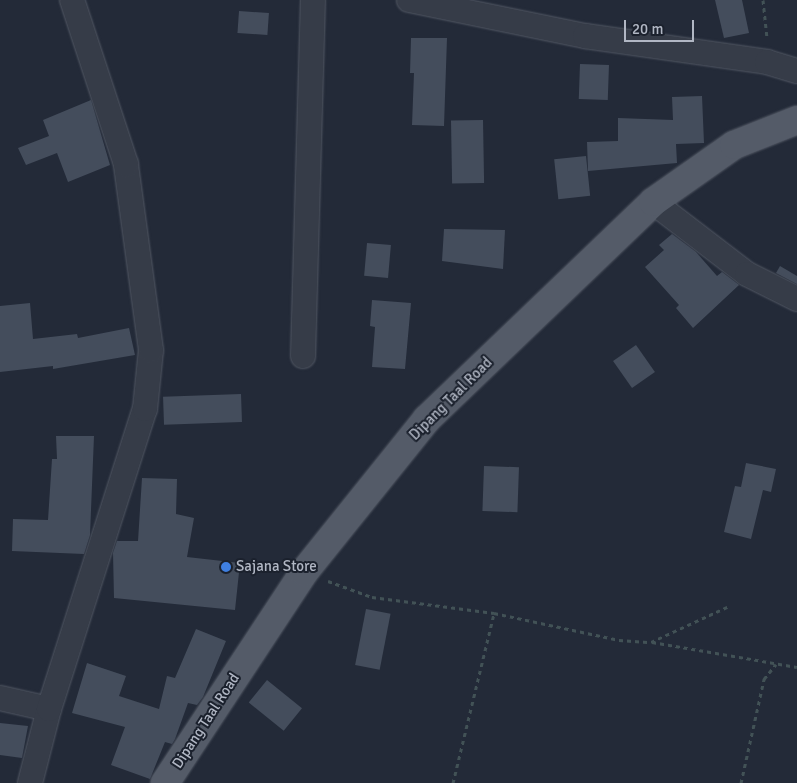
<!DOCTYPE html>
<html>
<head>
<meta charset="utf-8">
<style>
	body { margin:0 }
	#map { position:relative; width:797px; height:783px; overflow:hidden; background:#232a38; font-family:Signika,sans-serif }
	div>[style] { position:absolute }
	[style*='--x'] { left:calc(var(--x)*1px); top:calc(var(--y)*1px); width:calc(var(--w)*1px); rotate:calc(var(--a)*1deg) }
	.building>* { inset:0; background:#444d5c; transform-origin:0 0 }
	.path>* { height:3px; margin-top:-1.5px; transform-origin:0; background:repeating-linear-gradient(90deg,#425256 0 4px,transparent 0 8px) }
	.roads { filter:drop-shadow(0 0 1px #515763) drop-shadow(0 0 1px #515763) }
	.minor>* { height:24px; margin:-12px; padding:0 12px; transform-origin:12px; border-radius:12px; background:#363c48 }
	.major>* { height:28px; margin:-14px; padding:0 14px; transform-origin:14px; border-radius:14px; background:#545b68 }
	.dots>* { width:14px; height:14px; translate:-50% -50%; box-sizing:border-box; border:2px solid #1b212d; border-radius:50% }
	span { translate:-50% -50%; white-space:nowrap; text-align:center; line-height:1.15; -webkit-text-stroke:4px #1b212d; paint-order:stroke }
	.street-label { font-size:15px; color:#b1b7c4 }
	.poi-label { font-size:15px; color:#b1b7c4 }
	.left { translate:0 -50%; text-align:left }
	.scale { position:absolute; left:624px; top:20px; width:70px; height:22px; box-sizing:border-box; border:2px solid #b1b7c4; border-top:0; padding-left:6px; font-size:15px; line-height:18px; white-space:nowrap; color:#b1b7c4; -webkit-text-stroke:4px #1b212d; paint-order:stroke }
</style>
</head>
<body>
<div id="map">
	<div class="building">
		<i style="clip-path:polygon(715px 0,742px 0,749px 33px,724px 38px)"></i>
		<i style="left:239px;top:11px;width:30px;height:22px;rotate:4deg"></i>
		<i style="clip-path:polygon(411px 38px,447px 38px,444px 126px,412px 125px,414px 73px,410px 73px)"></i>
		<i style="left:580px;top:64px;width:29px;height:35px;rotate:2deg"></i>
		<i style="clip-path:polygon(702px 96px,704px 143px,676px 144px,677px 163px,588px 171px,587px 142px,618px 141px,618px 118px,673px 120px,672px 97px)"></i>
		<i style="clip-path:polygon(91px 100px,110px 165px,68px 182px,57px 153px,26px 165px,18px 148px,49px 136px,43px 120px)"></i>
		<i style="left:483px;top:120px;width:63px;height:32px;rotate:89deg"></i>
		<i style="left:586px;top:156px;width:40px;height:32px;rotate:84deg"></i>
		<i style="clip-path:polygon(444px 229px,505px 230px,503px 269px,442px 261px)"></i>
		<i style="clip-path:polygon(672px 234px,696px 252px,717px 276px,722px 272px,739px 285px,693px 328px,676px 308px,679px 305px,645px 267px,664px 250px,659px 245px)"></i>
		<i style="left:367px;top:243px;width:24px;height:33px;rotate:5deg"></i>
		<i style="clip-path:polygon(780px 266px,797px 276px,797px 284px,776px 273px)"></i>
		<i style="clip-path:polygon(372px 300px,411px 303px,405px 369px,372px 367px,375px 327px,370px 326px)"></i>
		<i style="clip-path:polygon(30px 303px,33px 339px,77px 334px,78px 338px,129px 328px,135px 355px,53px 369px,53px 366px,0 372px,0 306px)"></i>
		<i style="left:636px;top:345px;width:33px;height:28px;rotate:55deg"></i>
		<i style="left:241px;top:394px;width:28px;height:78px;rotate:88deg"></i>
		<i style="clip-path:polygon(56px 436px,94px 436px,90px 535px,84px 554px,12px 551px,13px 519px,48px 520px,52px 459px,57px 459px)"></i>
		<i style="clip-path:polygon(746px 463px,776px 469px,771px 492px,763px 490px,751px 539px,724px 532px,735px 486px,741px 487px)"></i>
		<i style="left:484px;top:466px;width:35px;height:45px;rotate:2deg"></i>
		<i style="clip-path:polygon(142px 478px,177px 479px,176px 514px,194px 518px,187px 557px,240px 563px,235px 610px,114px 598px,113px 553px,117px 541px,138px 541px)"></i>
		<i style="left:366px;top:609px;width:25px;height:57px;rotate:11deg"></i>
		<i style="clip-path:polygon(196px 629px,226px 641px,203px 697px,197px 705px,188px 703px,175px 739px,172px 744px,165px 742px,150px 779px,111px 765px,125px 727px,72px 713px,87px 663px,126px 676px,119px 696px,159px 709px,167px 676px,175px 678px)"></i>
		<i style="left:267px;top:680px;width:45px;height:29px;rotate:39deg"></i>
		<i style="clip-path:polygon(0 723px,28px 726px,22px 758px,0 755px)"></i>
	</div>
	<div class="path">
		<i style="--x:763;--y:0;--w:39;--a:84"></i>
		<i style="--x:328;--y:581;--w:47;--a:20"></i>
		<i style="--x:372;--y:597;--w:123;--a:7.5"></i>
		<i style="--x:494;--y:613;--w:128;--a:12.2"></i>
		<i style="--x:619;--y:640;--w:32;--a:4"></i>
		<i style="--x:651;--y:642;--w:84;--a:-24.7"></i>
		<i style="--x:652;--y:642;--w:147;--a:9.8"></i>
		<i style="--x:453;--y:783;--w:175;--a:-76.4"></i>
		<i style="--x:741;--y:783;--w:107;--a:-77.5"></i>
		<i style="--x:764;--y:679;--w:19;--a:-51"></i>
	</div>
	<div class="roads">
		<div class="minor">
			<i style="--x:409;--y:0;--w:180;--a:11.6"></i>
			<i style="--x:585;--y:36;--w:184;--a:8.1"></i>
			<i style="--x:767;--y:62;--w:31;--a:17"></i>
			<i style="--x:653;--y:202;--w:118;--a:37.5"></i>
			<i style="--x:747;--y:274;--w:56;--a:26.6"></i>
			<i style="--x:303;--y:356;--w:356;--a:-88.4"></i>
			<i style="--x:0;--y:698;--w:50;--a:12.7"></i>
			<i style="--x:30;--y:783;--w:76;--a:-75.6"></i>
			<i style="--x:49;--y:709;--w:315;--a:-72.3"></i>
			<i style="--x:145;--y:409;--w:59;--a:-84.2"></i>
			<i style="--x:151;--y:350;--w:188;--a:-97.7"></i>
			<i style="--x:126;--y:164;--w:173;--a:-108.2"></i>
		</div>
		<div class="major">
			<i style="--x:165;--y:783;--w:253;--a:-56.6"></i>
			<i style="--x:304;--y:572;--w:196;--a:-51.2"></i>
			<i style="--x:427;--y:419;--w:313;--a:-43.8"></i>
			<i style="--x:653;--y:202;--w:99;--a:-35.1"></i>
			<i style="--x:734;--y:145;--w:68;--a:-21.6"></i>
		</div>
	</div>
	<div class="dots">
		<i style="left:226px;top:567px;background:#3f7fe0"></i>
	</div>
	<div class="street-label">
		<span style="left:451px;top:399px;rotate:-45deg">Dipang Taal Road</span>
		<span style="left:206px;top:721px;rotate:-57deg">Dipang Taal Road</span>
	</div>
	<div class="poi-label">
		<span class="left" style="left:236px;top:567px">Sajana Store</span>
	</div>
	<div class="scale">20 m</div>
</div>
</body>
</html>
